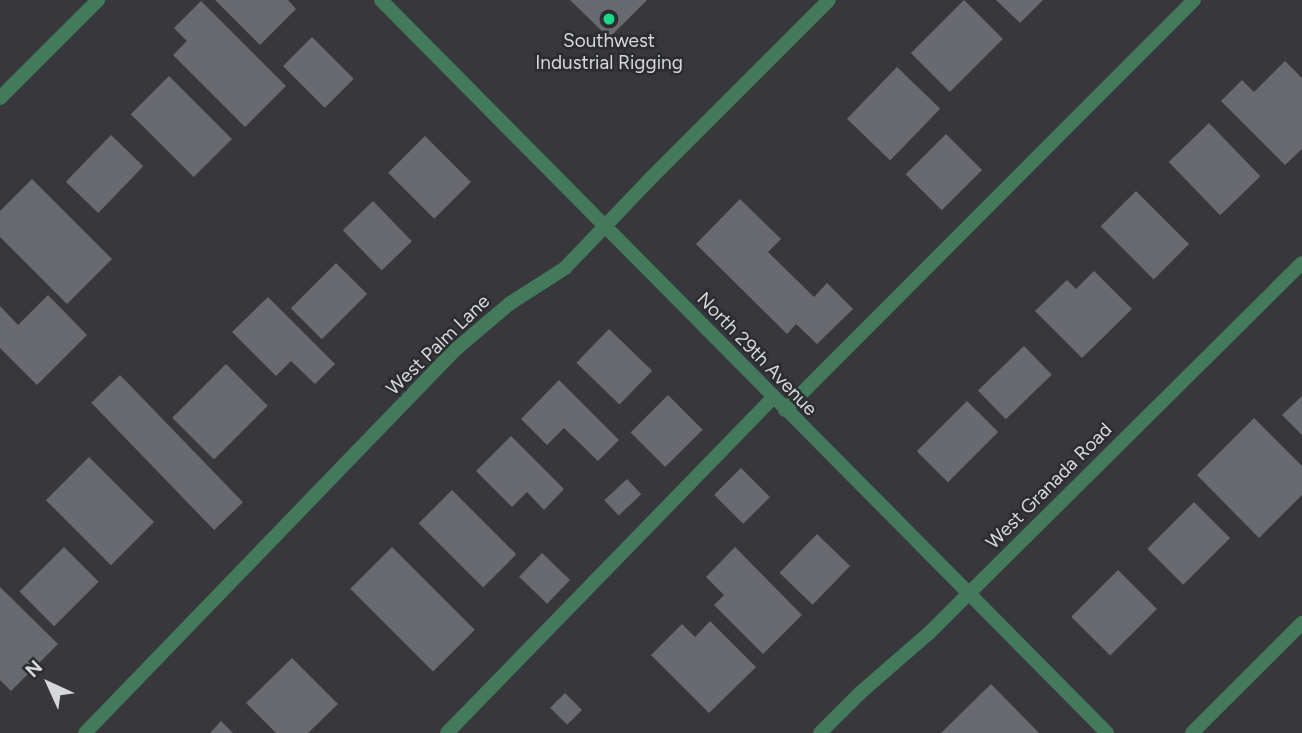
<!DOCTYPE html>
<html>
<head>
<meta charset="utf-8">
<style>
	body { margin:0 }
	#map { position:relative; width:1302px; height:733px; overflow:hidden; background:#37373c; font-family:Figtree,sans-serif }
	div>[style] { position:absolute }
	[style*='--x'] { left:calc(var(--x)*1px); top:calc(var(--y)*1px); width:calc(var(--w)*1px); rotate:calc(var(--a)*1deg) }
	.building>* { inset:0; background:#696a6f; transform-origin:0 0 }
	.service>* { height:14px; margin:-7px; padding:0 7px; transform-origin:7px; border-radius:7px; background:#437a5b }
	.minor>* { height:14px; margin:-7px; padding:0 7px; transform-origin:7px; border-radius:7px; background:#437a5b }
	.dots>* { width:19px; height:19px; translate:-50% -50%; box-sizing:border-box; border:4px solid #2c2d31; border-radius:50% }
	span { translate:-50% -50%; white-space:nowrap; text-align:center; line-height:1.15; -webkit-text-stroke:5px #2c2d31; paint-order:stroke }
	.poi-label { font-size:19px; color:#d6d7da }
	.street-label { font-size:19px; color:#d6d7da }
	.north { position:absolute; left:14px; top:649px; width:70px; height:70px; -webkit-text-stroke:5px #2c2d31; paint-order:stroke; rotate:315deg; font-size:19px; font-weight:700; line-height:28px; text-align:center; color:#d6d7da }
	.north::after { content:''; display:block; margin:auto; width:24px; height:32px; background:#d6d7da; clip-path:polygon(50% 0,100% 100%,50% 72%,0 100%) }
</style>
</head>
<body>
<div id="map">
	<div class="building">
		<i style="clip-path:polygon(215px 0,288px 0,296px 9px,260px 45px)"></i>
		<i style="clip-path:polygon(570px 0,647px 0,609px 38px)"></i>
		<i style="left:964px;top:0;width:55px;height:75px;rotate:45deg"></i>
		<i style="clip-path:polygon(996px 0,1043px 0,1020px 23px)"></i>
		<i style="clip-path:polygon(201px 1px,286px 86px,245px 127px,173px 55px,187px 41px,174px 28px)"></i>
		<i style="left:312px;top:37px;width:59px;height:41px;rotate:45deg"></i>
		<i style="clip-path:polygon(1285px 61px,1302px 78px,1302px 149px,1285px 165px,1221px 101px,1242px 80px,1254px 92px)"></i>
		<i style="left:897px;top:67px;width:60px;height:72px;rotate:44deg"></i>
		<i style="left:169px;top:76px;width:89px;height:54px;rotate:45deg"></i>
		<i style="left:1209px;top:123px;width:74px;height:56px;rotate:46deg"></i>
		<i style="left:946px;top:134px;width:51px;height:57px;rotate:45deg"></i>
		<i style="left:111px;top:135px;width:45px;height:65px;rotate:44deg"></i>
		<i style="left:425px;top:136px;width:65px;height:52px;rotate:45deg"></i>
		<i style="clip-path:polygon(32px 179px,112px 259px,67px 304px,0 237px,0 211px)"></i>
		<i style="left:1136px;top:191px;width:75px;height:50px;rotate:45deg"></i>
		<i style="clip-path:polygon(740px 199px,781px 239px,768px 252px,814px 297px,827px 283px,853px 309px,817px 344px,796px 324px,787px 334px,696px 244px)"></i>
		<i style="left:373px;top:201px;width:56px;height:42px;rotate:46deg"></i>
		<i style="left:336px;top:263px;width:44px;height:64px;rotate:45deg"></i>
		<i style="clip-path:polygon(1094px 271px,1132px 309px,1082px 358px,1035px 311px,1067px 280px,1076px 289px)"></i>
		<i style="clip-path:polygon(48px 295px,87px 335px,37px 385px,0 348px,0 306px,18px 325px)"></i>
		<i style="clip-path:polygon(268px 297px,335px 364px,315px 384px,291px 361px,276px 376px,232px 332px)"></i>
		<i style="left:609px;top:329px;width:60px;height:47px;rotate:44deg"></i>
		<i style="left:1024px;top:346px;width:40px;height:64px;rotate:46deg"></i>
		<i style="left:226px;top:364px;width:59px;height:76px;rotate:45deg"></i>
		<i style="left:120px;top:375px;width:177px;height:40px;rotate:46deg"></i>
		<i style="clip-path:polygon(559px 380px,619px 440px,598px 461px,564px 428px,547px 445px,521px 419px)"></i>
		<i style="left:668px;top:395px;width:49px;height:53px;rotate:45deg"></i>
		<i style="clip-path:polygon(1302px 396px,1302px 435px,1282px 415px)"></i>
		<i style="left:967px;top:401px;width:44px;height:71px;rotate:45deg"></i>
		<i style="clip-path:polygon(1254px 418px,1302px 466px,1302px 495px,1259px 538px,1197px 475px)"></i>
		<i style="clip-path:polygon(511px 436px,564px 489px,544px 510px,527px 492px,512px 507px,476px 471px)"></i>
		<i style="left:89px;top:457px;width:92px;height:61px;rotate:45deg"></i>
		<i style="left:741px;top:468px;width:41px;height:38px;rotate:45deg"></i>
		<i style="left:627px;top:479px;width:21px;height:31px;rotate:47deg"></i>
		<i style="left:452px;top:490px;width:91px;height:47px;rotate:45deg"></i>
		<i style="left:1194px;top:502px;width:51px;height:66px;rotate:45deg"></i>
		<i style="left:817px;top:534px;width:46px;height:54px;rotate:44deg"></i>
		<i style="left:64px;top:547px;width:49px;height:63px;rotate:45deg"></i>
		<i style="left:392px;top:547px;width:117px;height:59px;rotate:45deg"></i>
		<i style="clip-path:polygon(735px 547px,802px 615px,763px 654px,714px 605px,724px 595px,706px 577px)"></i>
		<i style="left:542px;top:553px;width:39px;height:33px;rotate:44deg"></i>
		<i style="left:1118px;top:570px;width:55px;height:66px;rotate:45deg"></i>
		<i style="clip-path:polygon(0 587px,58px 644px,11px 691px,0 680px)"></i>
		<i style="clip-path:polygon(710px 621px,756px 667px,709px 713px,651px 655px,682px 624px,695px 637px)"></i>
		<i style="clip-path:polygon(292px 658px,338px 704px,308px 733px,276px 733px,246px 703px)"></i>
		<i style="clip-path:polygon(991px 684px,1039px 733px,941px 733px)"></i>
		<i style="left:565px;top:693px;width:24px;height:21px;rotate:45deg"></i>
		<i style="clip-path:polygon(221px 721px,233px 733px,210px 733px)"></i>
	</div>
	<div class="service">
		<i style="--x:785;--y:410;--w:579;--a:-45.07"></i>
		<i style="--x:447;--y:733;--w:467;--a:-45.8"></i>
		<i style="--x:1192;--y:733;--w:156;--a:-45"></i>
	</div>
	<div class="minor">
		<i style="--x:381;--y:0;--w:1032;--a:45.27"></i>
		<i style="--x:0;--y:98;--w:139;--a:-45"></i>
		<i style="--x:85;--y:733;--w:533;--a:-45.99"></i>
		<i style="--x:455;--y:350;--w:71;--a:-40.4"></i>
		<i style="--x:509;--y:304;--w:67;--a:-32.7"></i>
		<i style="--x:565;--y:268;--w:126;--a:-46.3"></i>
		<i style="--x:652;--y:177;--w:250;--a:-45"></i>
		<i style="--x:820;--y:733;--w:57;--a:-45"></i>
		<i style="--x:860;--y:693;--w:91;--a:-41"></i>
		<i style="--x:929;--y:633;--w:525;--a:-44.77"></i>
	</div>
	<div class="dots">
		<i style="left:609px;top:19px;background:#1ad988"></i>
	</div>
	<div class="poi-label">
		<span style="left:609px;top:52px">Southwest<br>Industrial Rigging</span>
	</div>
	<div class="street-label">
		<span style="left:438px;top:345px;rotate:-44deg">West Palm Lane</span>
		<span style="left:757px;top:354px;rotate:46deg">North 29th Avenue</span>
		<span style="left:1049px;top:486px;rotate:-45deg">West Granada Road</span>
	</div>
	<div class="north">N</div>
</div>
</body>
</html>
